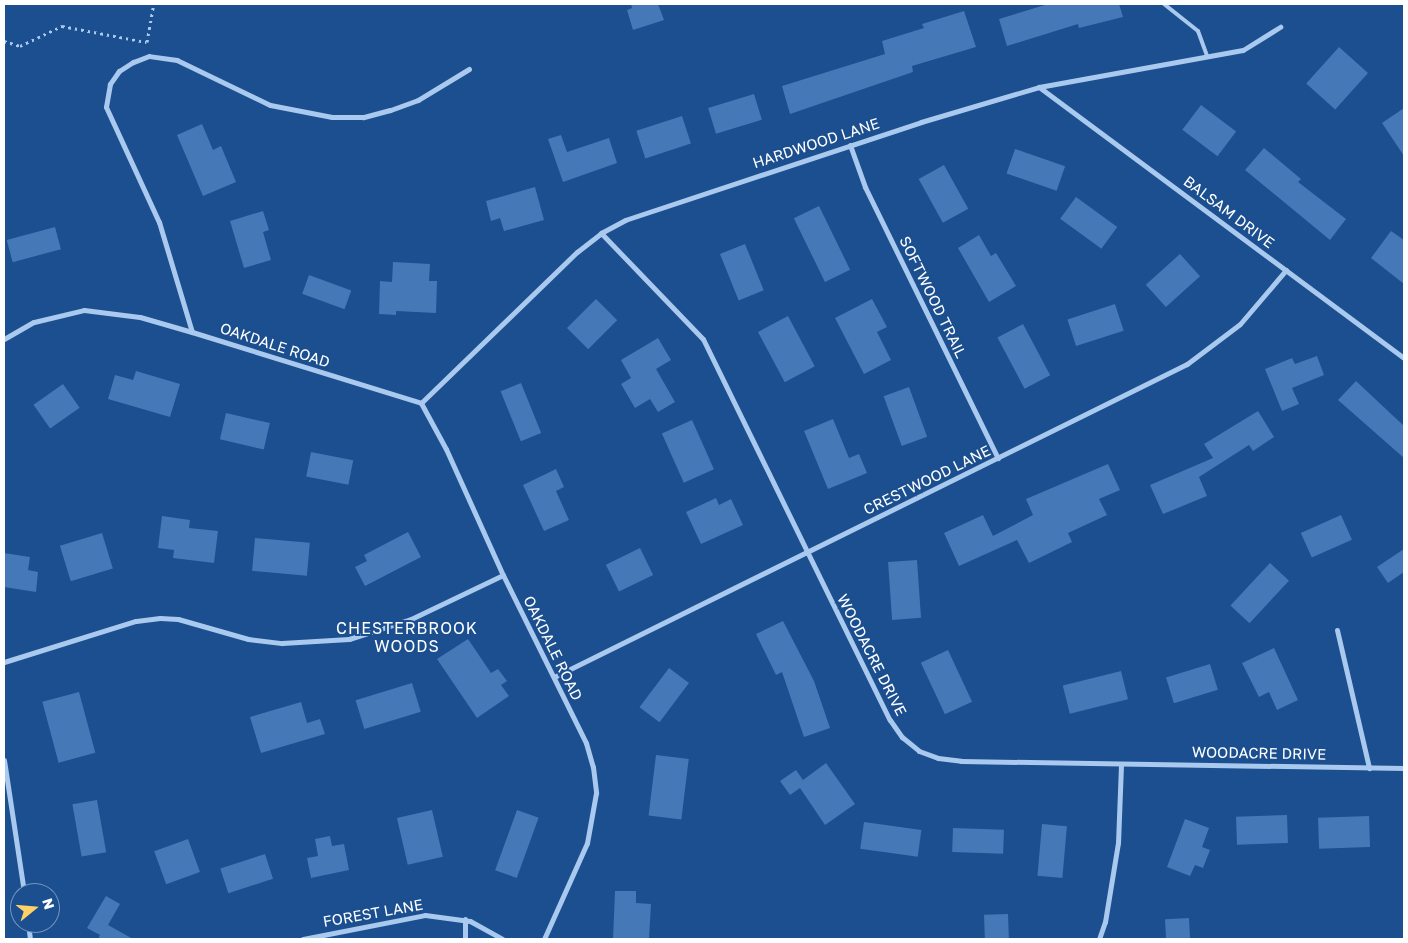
<!DOCTYPE html>
<html>
<head>
<meta charset="utf-8">
<style>
	body { margin:0 }
	#map { position:relative; width:1408px; height:943px; overflow:hidden; background:#1b4f8f; font-family:"Golos Text",sans-serif }
	div>[style] { position:absolute }
	[style*='--x'] { left:calc(var(--x)*1px); top:calc(var(--y)*1px); width:calc(var(--w)*1px); rotate:calc(var(--a)*1deg) }
	.building>* { inset:0; background:#4478b7; transform-origin:0 0 }
	.path>* { height:3px; margin-top:-1.5px; transform-origin:0; background:repeating-linear-gradient(90deg,#a9c9ee 0 2.5px,transparent 0 6.5px) }
	.service>* { height:4px; margin:-2px; padding:0 2px; transform-origin:2px; border-radius:2px; background:#a9c9ee }
	.minor>* { height:5px; margin:-2.5px; padding:0 2.5px; transform-origin:2.5px; border-radius:2.5px; background:#a9c9ee }
	span { translate:-50% -50%; white-space:nowrap; text-align:center; line-height:1.15; -webkit-text-stroke:4px #1b4f8f; paint-order:stroke }
	.street-label { font-size:15px; color:#fff }
	.neighbourhood-label { font-size:16px; color:#fff; letter-spacing:1px }
	.frame { position:absolute; inset:0; border:5px solid #fff; pointer-events:none }
	.north { position:absolute; left:10px; top:883px; width:50px; height:50px; box-sizing:border-box; background:#1b4f8f; border:1px solid #7695bc; border-radius:50%; rotate:73deg; font-size:14px; font-weight:700; line-height:20px; text-align:center; color:#fff }
	.north::after { content:''; display:block; margin:auto; width:18px; height:22px; background:#ffd166; clip-path:polygon(50% 0,100% 100%,50% 72%,0 100%) }
</style>
</head>
<body>
<div id="map">
	<div class="building">
		<i style="clip-path:polygon(631px 4px,658px 4px,664px 20px,633px 30px,627px 10px,632px 8px)"></i>
		<i style="clip-path:polygon(1048px 4px,1119px 4px,1123px 17px,1079px 28px,1078px 24px,1007px 46px,999px 19px)"></i>
		<i style="clip-path:polygon(964px 11px,976px 47px,912px 66px,913px 72px,790px 114px,782px 86px,885px 54px,882px 41px,924px 28px,922px 24px)"></i>
		<i style="left:1339px;top:47px;width:39px;height:49px;rotate:42deg"></i>
		<i style="left:754px;top:94px;width:27px;height:48px;rotate:73deg"></i>
		<i style="left:1201px;top:105px;width:44px;height:31px;rotate:37deg"></i>
		<i style="clip-path:polygon(1404px 108px,1404px 156px,1382px 123px)"></i>
		<i style="left:682px;top:116px;width:29px;height:48px;rotate:72deg"></i>
		<i style="clip-path:polygon(202px 124px,213px 150px,221px 146px,236px 182px,203px 196px,177px 135px)"></i>
		<i style="clip-path:polygon(561px 135px,567px 152px,609px 138px,617px 163px,563px 182px,548px 139px)"></i>
		<i style="clip-path:polygon(1264px 148px,1301px 179px,1298px 182px,1346px 219px,1330px 240px,1245px 170px)"></i>
		<i style="left:1015px;top:149px;width:53px;height:26px;rotate:19deg"></i>
		<i style="left:944px;top:165px;width:50px;height:29px;rotate:61deg"></i>
		<i style="clip-path:polygon(535px 187px,544px 220px,504px 231px,500px 218px,491px 221px,486px 201px)"></i>
		<i style="left:1076px;top:197px;width:51px;height:27px;rotate:36deg"></i>
		<i style="left:819px;top:206px;width:71px;height:28px;rotate:64deg"></i>
		<i style="clip-path:polygon(263px 211px,269px 230px,263px 232px,271px 260px,244px 268px,230px 221px)"></i>
		<i style="left:55px;top:227px;width:23px;height:50px;rotate:75deg"></i>
		<i style="clip-path:polygon(1391px 231px,1404px 240px,1404px 284px,1371px 258px)"></i>
		<i style="clip-path:polygon(979px 235px,991px 256px,996px 253px,1016px 286px,989px 302px,958px 248px)"></i>
		<i style="left:745px;top:244px;width:50px;height:27px;rotate:68deg"></i>
		<i style="left:1180px;top:254px;width:30px;height:46px;rotate:48deg"></i>
		<i style="clip-path:polygon(393px 262px,430px 264px,429px 281px,437px 281px,436px 313px,396px 311px,396px 315px,379px 314px,380px 281px,392px 282px)"></i>
		<i style="left:309px;top:275px;width:45px;height:20px;rotate:20deg"></i>
		<i style="left:596px;top:299px;width:30px;height:41px;rotate:45deg"></i>
		<i style="clip-path:polygon(872px 299px,887px 327px,877px 332px,891px 360px,864px 374px,835px 318px)"></i>
		<i style="left:1115px;top:304px;width:28px;height:50px;rotate:72deg"></i>
		<i style="left:788px;top:316px;width:57px;height:34px;rotate:62deg"></i>
		<i style="left:1023px;top:324px;width:58px;height:29px;rotate:62deg"></i>
		<i style="clip-path:polygon(658px 338px,671px 360px,656px 369px,675px 402px,658px 412px,650px 399px,635px 408px,621px 384px,631px 378px,621px 360px)"></i>
		<i style="clip-path:polygon(1317px 356px,1324px 375px,1292px 388px,1299px 404px,1282px 411px,1265px 369px,1292px 358px,1295px 364px)"></i>
		<i style="clip-path:polygon(136px 371px,180px 384px,170px 417px,108px 399px,115px 375px,133px 380px)"></i>
		<i style="clip-path:polygon(1356px 381px,1404px 426px,1404px 458px,1338px 400px)"></i>
		<i style="left:521px;top:383px;width:54px;height:22px;rotate:68deg"></i>
		<i style="left:63px;top:384px;width:29px;height:36px;rotate:55deg"></i>
		<i style="left:909px;top:387px;width:53px;height:27px;rotate:70deg"></i>
		<i style="clip-path:polygon(1258px 411px,1274px 437px,1253px 451px,1249px 445px,1199px 477px,1207px 496px,1163px 514px,1150px 485px,1213px 458px,1204px 444px)"></i>
		<i style="left:226px;top:413px;width:45px;height:27px;rotate:13deg"></i>
		<i style="clip-path:polygon(833px 419px,849px 458px,859px 454px,867px 473px,828px 489px,804px 431px)"></i>
		<i style="left:692px;top:420px;width:54px;height:33px;rotate:66deg"></i>
		<i style="left:311px;top:452px;width:43px;height:25px;rotate:11deg"></i>
		<i style="clip-path:polygon(1108px 464px,1120px 490px,1099px 499px,1107px 515px,1068px 533px,1072px 542px,1029px 563px,1017px 540px,959px 566px,944px 533px,983px 515px,993px 536px,1033px 515px,1026px 499px)"></i>
		<i style="clip-path:polygon(556px 469px,564px 487px,556px 491px,569px 520px,544px 531px,523px 485px)"></i>
		<i style="clip-path:polygon(716px 498px,719px 505px,731px 499px,743px 525px,701px 544px,686px 512px)"></i>
		<i style="left:1341px;top:515px;width:27px;height:44px;rotate:66deg"></i>
		<i style="clip-path:polygon(162px 516px,190px 520px,189px 528px,218px 531px,214px 563px,173px 558px,174px 550px,158px 548px)"></i>
		<i style="clip-path:polygon(408px 532px,421px 557px,365px 586px,355px 567px,367px 561px,364px 555px)"></i>
		<i style="left:102px;top:533px;width:37px;height:44px;rotate:73deg"></i>
		<i style="left:255px;top:538px;width:55px;height:33px;rotate:5deg"></i>
		<i style="left:640px;top:548px;width:30px;height:38px;rotate:64deg"></i>
		<i style="clip-path:polygon(1404px 549px,1404px 572px,1388px 583px,1377px 567px)"></i>
		<i style="clip-path:polygon(4px 553px,30px 557px,28px 570px,38px 572px,36px 592px,4px 587px)"></i>
		<i style="left:917px;top:560px;width:58px;height:29px;rotate:86deg"></i>
		<i style="left:1270px;top:563px;width:26px;height:58px;rotate:43deg"></i>
		<i style="clip-path:polygon(783px 621px,814px 681px,830px 728px,804px 737px,782px 672px,776px 675px,756px 634px)"></i>
		<i style="clip-path:polygon(468px 639px,491px 673px,498px 669px,507px 681px,501px 685px,509px 696px,477px 718px,437px 659px)"></i>
		<i style="clip-path:polygon(1274px 648px,1298px 700px,1277px 710px,1269px 692px,1259px 697px,1242px 663px)"></i>
		<i style="left:948px;top:650px;width:57px;height:30px;rotate:65deg"></i>
		<i style="left:1210px;top:664px;width:27px;height:46px;rotate:73deg"></i>
		<i style="left:669px;top:668px;width:25px;height:49px;rotate:37deg"></i>
		<i style="left:1121px;top:671px;width:29px;height:60px;rotate:76deg"></i>
		<i style="left:412px;top:683px;width:30px;height:59px;rotate:73deg"></i>
		<i style="left:79px;top:692px;width:63px;height:38px;rotate:75deg"></i>
		<i style="clip-path:polygon(301px 702px,307px 723px,320px 719px,325px 734px,261px 753px,250px 717px)"></i>
		<i style="left:656px;top:755px;width:33px;height:61px;rotate:7deg"></i>
		<i style="clip-path:polygon(826px 763px,855px 804px,825px 825px,800px 788px,790px 795px,780px 781px,796px 770px,803px 780px)"></i>
		<i style="left:97px;top:800px;width:53px;height:25px;rotate:80deg"></i>
		<i style="left:432px;top:810px;width:48px;height:36px;rotate:77deg"></i>
		<i style="left:517px;top:810px;width:23px;height:64px;rotate:20deg"></i>
		<i style="left:1287px;top:815px;width:28px;height:51px;rotate:88deg"></i>
		<i style="left:1369px;top:816px;width:31px;height:51px;rotate:88deg"></i>
		<i style="clip-path:polygon(1185px 819px,1209px 828px,1202px 847px,1210px 850px,1203px 868px,1195px 865px,1190px 876px,1167px 867px)"></i>
		<i style="left:864px;top:822px;width:58px;height:27px;rotate:8deg"></i>
		<i style="left:1042px;top:824px;width:25px;height:52px;rotate:5deg"></i>
		<i style="left:953px;top:828px;width:51px;height:24px;rotate:2deg"></i>
		<i style="clip-path:polygon(330px 836px,332px 846px,344px 844px,349px 870px,311px 878px,307px 858px,318px 856px,315px 839px)"></i>
		<i style="left:188px;top:839px;width:35px;height:36px;rotate:70deg"></i>
		<i style="left:265px;top:854px;width:26px;height:47px;rotate:72deg"></i>
		<i style="clip-path:polygon(615px 891px,636px 891px,636px 903px,651px 904px,649px 939px,613px 939px)"></i>
		<i style="clip-path:polygon(106px 896px,120px 904px,108px 925px,133px 939px,98px 939px,100px 935px,87px 928px)"></i>
		<i style="left:1008px;top:914px;width:25px;height:24px;rotate:88deg"></i>
		<i style="left:1189px;top:918px;width:21px;height:24px;rotate:87deg"></i>
	</div>
	<div class="path">
		<i style="--x:4;--y:41;--w:17;--a:17"></i>
		<i style="--x:20;--y:46;--w:47;--a:-25.5"></i>
		<i style="--x:62;--y:26;--w:86;--a:10.8"></i>
		<i style="--x:147;--y:42;--w:39;--a:-80"></i>
	</div>
	<div class="service">
		<i style="--x:1164;--y:4;--w:43;--a:38.5"></i>
		<i style="--x:1198;--y:31;--w:27;--a:70"></i>
	</div>
	<div class="minor">
		<i style="--x:469;--y:69;--w:60;--a:148.7"></i>
		<i style="--x:418;--y:100;--w:30;--a:160"></i>
		<i style="--x:390;--y:110;--w:28;--a:165"></i>
		<i style="--x:363;--y:117;--w:31;--a:180"></i>
		<i style="--x:332;--y:117;--w:63;--a:-169"></i>
		<i style="--x:270;--y:105;--w:103;--a:-154.2"></i>
		<i style="--x:177;--y:60;--w:28;--a:-172"></i>
		<i style="--x:149;--y:56;--w:17;--a:159"></i>
		<i style="--x:133;--y:62;--w:17;--a:147"></i>
		<i style="--x:119;--y:71;--w:16;--a:125"></i>
		<i style="--x:110;--y:84;--w:23;--a:100"></i>
		<i style="--x:106;--y:107;--w:127;--a:65.3"></i>
		<i style="--x:159;--y:222;--w:115;--a:73.3"></i>
		<i style="--x:192;--y:332;--w:240;--a:17.2"></i>
		<i style="--x:421;--y:403;--w:52;--a:61.5"></i>
		<i style="--x:446;--y:449;--w:138;--a:65.7"></i>
		<i style="--x:503;--y:575;--w:187;--a:63.7"></i>
		<i style="--x:586;--y:743;--w:25;--a:74"></i>
		<i style="--x:593;--y:767;--w:26;--a:83"></i>
		<i style="--x:596;--y:793;--w:51;--a:100.2"></i>
		<i style="--x:587;--y:843;--w:105;--a:114.1"></i>
		<i style="--x:1039;--y:87;--w:455;--a:36.6"></i>
		<i style="--x:850;--y:145;--w:45;--a:70.3"></i>
		<i style="--x:865;--y:187;--w:302;--a:63.9"></i>
		<i style="--x:601;--y:233;--w:147;--a:46.1"></i>
		<i style="--x:703;--y:339;--w:424;--a:63.9"></i>
		<i style="--x:890;--y:720;--w:21;--a:55"></i>
		<i style="--x:902;--y:737;--w:22;--a:39"></i>
		<i style="--x:919;--y:751;--w:20;--a:20"></i>
		<i style="--x:938;--y:758;--w:23;--a:7"></i>
		<i style="--x:961;--y:761;--w:443;--a:0.9"></i>
		<i style="--x:4;--y:339;--w:34;--a:-30"></i>
		<i style="--x:34;--y:322;--w:51;--a:-13.5"></i>
		<i style="--x:84;--y:310;--w:56;--a:7.1"></i>
		<i style="--x:140;--y:317;--w:54;--a:16.1"></i>
		<i style="--x:421;--y:403;--w:217;--a:-44.1"></i>
		<i style="--x:577;--y:252;--w:31;--a:-38"></i>
		<i style="--x:601;--y:233;--w:27;--a:-28"></i>
		<i style="--x:625;--y:220;--w:312;--a:-18.3"></i>
		<i style="--x:921;--y:122;--w:123;--a:-16.5"></i>
		<i style="--x:1039;--y:87;--w:207;--a:-10.3"></i>
		<i style="--x:1243;--y:50;--w:44;--a:-31.9"></i>
		<i style="--x:1337;--y:630;--w:142;--a:76.9"></i>
		<i style="--x:4;--y:662;--w:138;--a:-17.3"></i>
		<i style="--x:136;--y:621;--w:24;--a:-7"></i>
		<i style="--x:160;--y:618;--w:18;--a:3"></i>
		<i style="--x:178;--y:619;--w:73;--a:15.9"></i>
		<i style="--x:248;--y:639;--w:34;--a:7"></i>
		<i style="--x:282;--y:643;--w:67;--a:-3.4"></i>
		<i style="--x:349;--y:639;--w:65;--a:-17.9"></i>
		<i style="--x:411;--y:619;--w:102;--a:-25.6"></i>
		<i style="--x:554;--y:677;--w:706;--a:-26.31"></i>
		<i style="--x:1187;--y:364;--w:66;--a:-37"></i>
		<i style="--x:1240;--y:324;--w:71;--a:-49.6"></i>
		<i style="--x:4;--y:760;--w:134;--a:81.4"></i>
		<i style="--x:28;--y:923;--w:16;--a:83"></i>
		<i style="--x:303;--y:939;--w:124;--a:-11.1"></i>
		<i style="--x:425;--y:915;--w:45;--a:7.6"></i>
		<i style="--x:470;--y:921;--w:37;--a:29"></i>
		<i style="--x:465;--y:939;--w:20;--a:-90"></i>
		<i style="--x:1099;--y:939;--w:18;--a:-71"></i>
		<i style="--x:1105;--y:922;--w:80;--a:-80.7"></i>
		<i style="--x:1118;--y:843;--w:79;--a:-87.8"></i>
	</div>
	<div class="street-label">
		<span style="left:816px;top:143px;rotate:-18deg">HARDWOOD LANE</span>
		<span style="left:1229px;top:212px;rotate:37deg">BALSAM DRIVE</span>
		<span style="left:933px;top:297px;rotate:64deg">SOFTWOOD TRAIL</span>
		<span style="left:275px;top:345px;rotate:18deg">OAKDALE ROAD</span>
		<span style="left:927px;top:480px;rotate:-26deg">CRESTWOOD LANE</span>
		<span style="left:553px;top:648px;rotate:64deg">OAKDALE ROAD</span>
		<span style="left:872px;top:655px;rotate:63deg">WOODACRE DRIVE</span>
		<span style="left:1259px;top:753px;rotate:1deg">WOODACRE DRIVE</span>
		<span style="left:373px;top:913px;rotate:-10deg">FOREST LANE</span>
	</div>
	<div class="neighbourhood-label">
		<span style="left:407px;top:637px">CHESTERBROOK<br>WOODS</span>
	</div>
	<div class="frame"></div>
	<div class="north">N</div>
</div>
</body>
</html>
